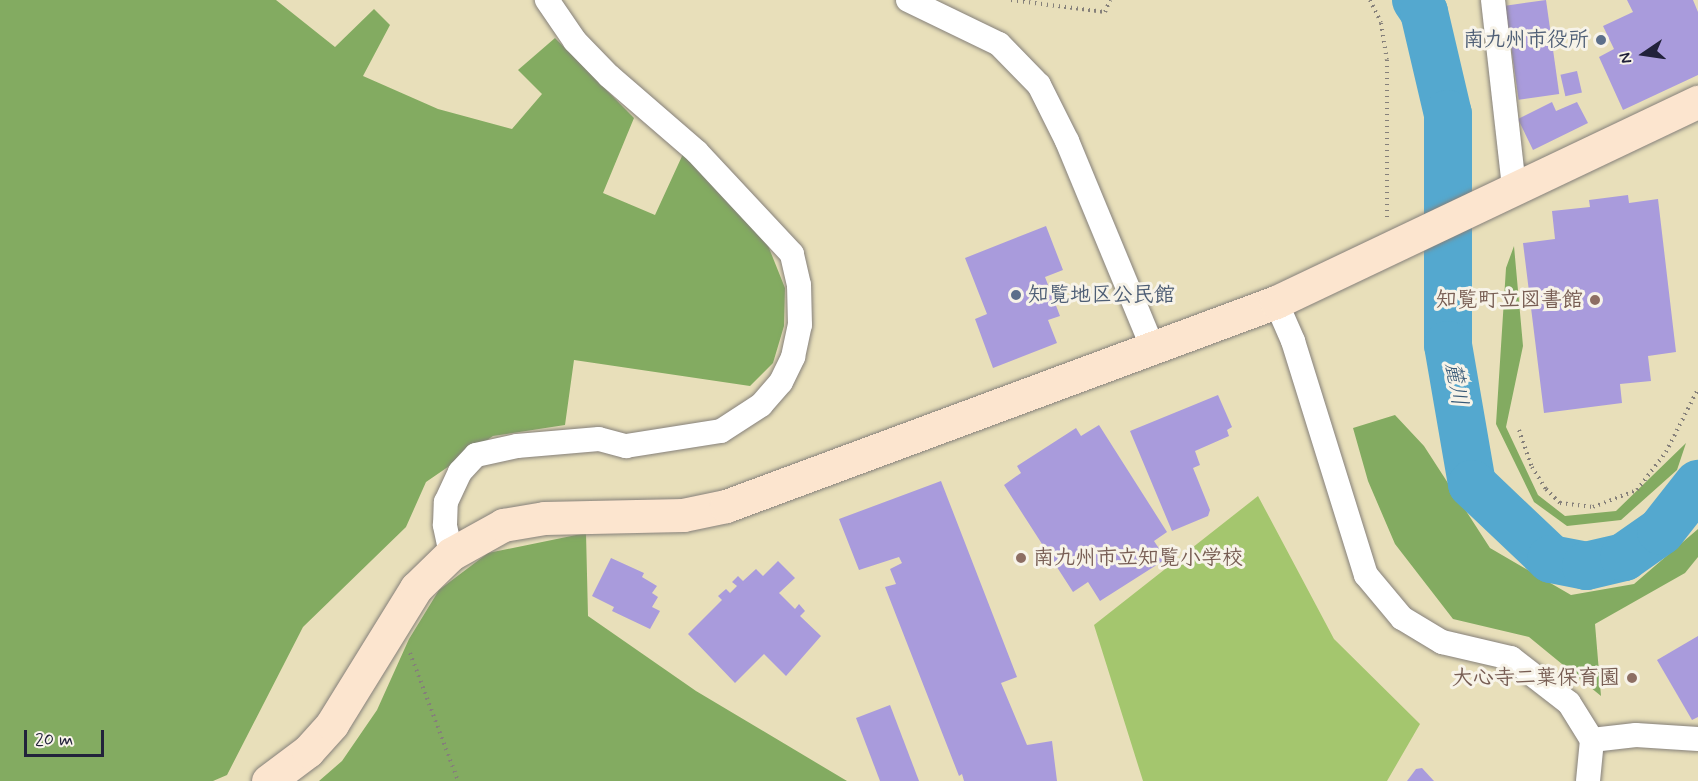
<!DOCTYPE html>
<html>
<head>
<meta charset="utf-8">
<style>
	body { margin:0 }
	#map { position:relative; width:1698px; height:781px; overflow:hidden; background:#e8dfba; font-family:Mynerve,"Klee One",sans-serif }
	div>[style] { position:absolute }
	[style*='--x'] { left:calc(var(--x)*1px); top:calc(var(--y)*1px); width:calc(var(--w)*1px); rotate:calc(var(--a)*1deg) }
	.green>* { inset:0; background:#a4c66e }
	.forest>* { inset:0; background:#83ab61 }
	.stream>* { height:8px; margin:-4px; padding:0 4px; transform-origin:4px; border-radius:4px; background:#54a8cf }
	.river>* { height:48px; margin:-24px; padding:0 24px; transform-origin:24px; border-radius:24px; background:#54a8cf }
	.building>* { inset:0; background:#a99bdc; transform-origin:0 0 }
	.path>* { height:4px; margin-top:-2px; transform-origin:0; background:repeating-linear-gradient(90deg,#85807a 0 1.5px,transparent 0 6px) }
	.roads { filter:drop-shadow(0 0 2px #85807a) drop-shadow(0 0 2px #85807a) }
	.street>* { height:24px; margin:-12px; padding:0 12px; transform-origin:12px; border-radius:12px; background:#fff }
	.secondary>* { height:33px; margin:-16.5px; padding:0 16.5px; transform-origin:16.5px; border-radius:16.5px; background:#fce5cf }
	.dots>* { width:16px; height:16px; translate:-50% -50%; box-sizing:border-box; border:3px solid #f7f3e8; border-radius:50% }
	span { translate:-50% -50%; white-space:nowrap; text-align:center; line-height:1.15; -webkit-text-stroke:6px #f7f3e8; paint-order:stroke }
	.service-label { font-size:21px; color:#4e5e75; font-weight:700 }
	.right { translate:-100% -50%; text-align:right }
	.left { translate:0 -50%; text-align:left }
	.education-label { font-size:21px; color:#785e54; font-weight:700 }
	.water-label { font-size:22px; color:#365876; font-style:italic }
	.north { position:absolute; left:1614px; top:24px; width:60px; height:60px; -webkit-text-stroke:4px #f7f3e8; paint-order:stroke; rotate:257deg; font-size:16px; font-weight:700; line-height:24px; text-align:center; color:#22223b }
	.north::after { content:''; display:block; margin:auto; width:21px; height:27px; background:#22223b; clip-path:polygon(50% 0,100% 100%,50% 72%,0 100%) }
	.scale { position:absolute; left:24px; top:730px; width:80px; height:27px; box-sizing:border-box; border:3px solid #22223b; border-top:0; padding-left:8px; font-size:18px; line-height:21px; white-space:nowrap; color:#22223b; -webkit-text-stroke:4px #f7f3e8; paint-order:stroke }
</style>
</head>
<body>
<div id="map">
	<div class="green">
		<i style="clip-path:polygon(1258px 496px,1334px 639px,1420px 724px,1387px 781px,1143px 781px,1094px 625px)"></i>
	</div>
	<div class="forest">
		<i style="clip-path:polygon(0 0,276px 0,335px 47px,374px 9px,390px 25px,363px 76px,438px 109px,512px 129px,542px 94px,518px 70px,555px 38px,634px 118px,603px 193px,655px 215px,683px 154px,767px 243px,785px 288px,784px 326px,773px 363px,750px 386px,574px 360px,565px 425px,493px 436px,426px 482px,406px 527px,303px 627px,227px 775px,213px 781px,0 781px)"></i>
		<i style="clip-path:polygon(1514px 246px,1523px 346px,1506px 427px,1538px 495px,1565px 516px,1616px 511px,1686px 443px,1677px 470px,1621px 520px,1567px 526px,1534px 502px,1496px 424px,1506px 268px)"></i>
		<i style="clip-path:polygon(1395px 415px,1424px 446px,1490px 548px,1571px 595px,1634px 584px,1698px 529px,1698px 557px,1685px 573px,1595px 624px,1601px 696px,1529px 637px,1453px 619px,1395px 544px,1368px 481px,1353px 428px)"></i>
		<i style="clip-path:polygon(586px 533px,588px 616px,696px 691px,847px 781px,319px 781px,342px 761px,377px 710px,409px 639px,439px 590px,488px 553px)"></i>
	</div>
	<div class="stream">
		<i style="--x:1690;--y:494;--w:8;--a:0"></i>
	</div>
	<div class="river">
		<i style="--x:1416;--y:0;--w:14;--a:56"></i>
		<i style="--x:1424;--y:12;--w:105;--a:76.8"></i>
		<i style="--x:1448;--y:114;--w:231;--a:90"></i>
		<i style="--x:1448;--y:345;--w:141;--a:80.2"></i>
		<i style="--x:1472;--y:484;--w:109;--a:43.5"></i>
		<i style="--x:1551;--y:559;--w:36;--a:11"></i>
		<i style="--x:1586;--y:566;--w:39;--a:-13"></i>
		<i style="--x:1624;--y:557;--w:45;--a:-35.1"></i>
		<i style="--x:1661;--y:531;--w:60;--a:-51.8"></i>
	</div>
	<div class="building">
		<i style="left:1546px;top:0;width:95px;height:41px;rotate:82deg"></i>
		<i style="clip-path:polygon(1627px 0,1693px 0,1698px 12px,1698px 75px,1623px 110px,1599px 57px,1614px 49px,1603px 26px,1633px 12px)"></i>
		<i style="left:1577px;top:71px;width:22px;height:17px;rotate:77deg"></i>
		<i style="clip-path:polygon(1552px 102px,1556px 111px,1577px 102px,1588px 123px,1533px 150px,1518px 119px)"></i>
		<i style="clip-path:polygon(1628px 195px,1629px 203px,1658px 199px,1676px 352px,1648px 356px,1651px 381px,1620px 384px,1622px 403px,1544px 413px,1523px 243px,1555px 239px,1552px 211px,1590px 207px,1589px 200px)"></i>
		<i style="clip-path:polygon(1046px 226px,1063px 270px,1045px 277px,1060px 316px,1048px 320px,1057px 343px,993px 368px,975px 319px,987px 314px,965px 258px)"></i>
		<i style="clip-path:polygon(1218px 395px,1232px 427px,1227px 430px,1229px 436px,1195px 451px,1200px 465px,1193px 468px,1210px 510px,1208px 516px,1172px 531px,1130px 431px)"></i>
		<i style="clip-path:polygon(1099px 425px,1167px 532px,1154px 541px,1166px 559px,1100px 601px,1088px 582px,1073px 592px,1004px 485px,1021px 473px,1017px 466px,1076px 428px,1081px 436px)"></i>
		<i style="clip-path:polygon(941px 481px,1017px 677px,1001px 683px,1027px 745px,1052px 741px,1057px 781px,964px 781px,962px 774px,959px 776px,885px 587px,896px 584px,890px 569px,902px 563px,899px 557px,859px 570px,839px 519px)"></i>
		<i style="clip-path:polygon(611px 558px,644px 573px,642px 577px,657px 586px,652px 593px,658px 597px,652px 607px,660px 611px,650px 629px,612px 611px,614px 607px,592px 596px)"></i>
		<i style="clip-path:polygon(778px 561px,795px 578px,779px 593px,795px 609px,799px 604px,805px 611px,800px 616px,821px 636px,786px 676px,764px 654px,735px 683px,688px 634px,722px 600px,718px 596px,726px 589px,730px 593px,737px 586px,732px 582px,738px 576px,743px 581px,756px 569px,763px 576px)"></i>
		<i style="clip-path:polygon(1698px 636px,1698px 717px,1692px 720px,1657px 660px)"></i>
		<i style="clip-path:polygon(890px 705px,919px 781px,880px 781px,856px 718px)"></i>
		<i style="clip-path:polygon(1422px 768px,1434px 781px,1407px 781px,1416px 769px)"></i>
	</div>
	<div class="path">
		<i style="--x:1011;--y:0;--w:95;--a:7.3"></i>
		<i style="--x:1105;--y:12;--w:13;--a:-67"></i>
		<i style="--x:1370;--y:0;--w:25;--a:64"></i>
		<i style="--x:1381;--y:23;--w:37;--a:81"></i>
		<i style="--x:1387;--y:60;--w:159;--a:90"></i>
		<i style="--x:1519;--y:430;--w:39;--a:71"></i>
		<i style="--x:1532;--y:467;--w:26;--a:58"></i>
		<i style="--x:1546;--y:489;--w:20;--a:45"></i>
		<i style="--x:1560;--y:503;--w:33;--a:7"></i>
		<i style="--x:1593;--y:507;--w:47;--a:-21.1"></i>
		<i style="--x:1637;--y:490;--w:48;--a:-52.7"></i>
		<i style="--x:1666;--y:452;--w:71;--a:-63.1"></i>
		<i style="--x:410;--y:653;--w:137;--a:69.4"></i>
	</div>
	<div class="roads">
		<div class="street">
			<i style="--x:908;--y:0;--w:101;--a:25.8"></i>
			<i style="--x:999;--y:44;--w:57;--a:45.7"></i>
			<i style="--x:1039;--y:85;--w:63;--a:63.4"></i>
			<i style="--x:1067;--y:141;--w:222;--a:67.5"></i>
			<i style="--x:1493;--y:0;--w:188;--a:83.6"></i>
			<i style="--x:1276;--y:302;--w:43;--a:66.4"></i>
			<i style="--x:1293;--y:341;--w:245;--a:72.7"></i>
			<i style="--x:1366;--y:575;--w:56;--a:50.1"></i>
			<i style="--x:1402;--y:618;--w:47;--a:31"></i>
			<i style="--x:1442;--y:642;--w:71;--a:13.1"></i>
			<i style="--x:1511;--y:658;--w:73;--a:37.8"></i>
			<i style="--x:1569;--y:703;--w:44;--a:58.1"></i>
			<i style="--x:1592;--y:740;--w:41;--a:95.6"></i>
			<i style="--x:451;--y:554;--w:30;--a:-102"></i>
			<i style="--x:445;--y:525;--w:23;--a:-88"></i>
			<i style="--x:446;--y:502;--w:33;--a:-65"></i>
			<i style="--x:460;--y:472;--w:23;--a:-47"></i>
			<i style="--x:476;--y:455;--w:42;--a:-12.4"></i>
			<i style="--x:517;--y:446;--w:82;--a:-4.9"></i>
			<i style="--x:599;--y:439;--w:28;--a:15"></i>
			<i style="--x:626;--y:446;--w:96;--a:-9"></i>
			<i style="--x:721;--y:431;--w:48;--a:-33"></i>
			<i style="--x:761;--y:405;--w:30;--a:-49"></i>
			<i style="--x:781;--y:382;--w:28;--a:-64"></i>
			<i style="--x:793;--y:357;--w:33;--a:-78"></i>
			<i style="--x:800;--y:325;--w:40;--a:-91.4"></i>
			<i style="--x:799;--y:285;--w:32;--a:-103"></i>
			<i style="--x:792;--y:254;--w:139;--a:-133"></i>
			<i style="--x:697;--y:152;--w:116;--a:-139.2"></i>
			<i style="--x:609;--y:76;--w:49;--a:-134.2"></i>
			<i style="--x:575;--y:41;--w:50;--a:-124.3"></i>
			<i style="--x:1592;--y:740;--w:44;--a:-6.5"></i>
			<i style="--x:1636;--y:735;--w:62;--a:3.7"></i>
		</div>
		<div class="secondary">
			<i style="--x:268;--y:781;--w:50;--a:-36.9"></i>
			<i style="--x:308;--y:751;--w:36;--a:-48"></i>
			<i style="--x:332;--y:724;--w:160;--a:-58.3"></i>
			<i style="--x:416;--y:588;--w:49;--a:-44.2"></i>
			<i style="--x:451;--y:554;--w:60;--a:-29.1"></i>
			<i style="--x:503;--y:525;--w:42;--a:-9.7"></i>
			<i style="--x:544;--y:518;--w:139;--a:-1.2"></i>
			<i style="--x:683;--y:515;--w:44;--a:-11.8"></i>
			<i style="--x:726;--y:506;--w:587;--a:-20.35"></i>
			<i style="--x:1276;--y:302;--w:467;--a:-25.4"></i>
		</div>
	</div>
	<div class="dots">
		<i style="left:1601px;top:40px;background:#5c6f8a"></i>
		<i style="left:1016px;top:295px;background:#5c6f8a"></i>
		<i style="left:1595px;top:300px;background:#8d6e63"></i>
		<i style="left:1021px;top:558px;background:#8d6e63"></i>
		<i style="left:1632px;top:678px;background:#8d6e63"></i>
	</div>
	<div class="service-label">
		<span class="right" style="left:1589px;top:40px">南九州市役所</span>
		<span class="left" style="left:1028px;top:295px">知覧地区公民館</span>
	</div>
	<div class="education-label">
		<span class="right" style="left:1583px;top:300px">知覧町立図書館</span>
		<span class="left" style="left:1033px;top:558px">南九州市立知覧小学校</span>
		<span class="right" style="left:1620px;top:678px">大心寺二葉保育園</span>
	</div>
	<div class="water-label">
		<span style="left:1455px;top:384px;rotate:80deg">麓川</span>
	</div>
	<div class="north">N</div>
	<div class="scale">20 m</div>
</div>
</body>
</html>
